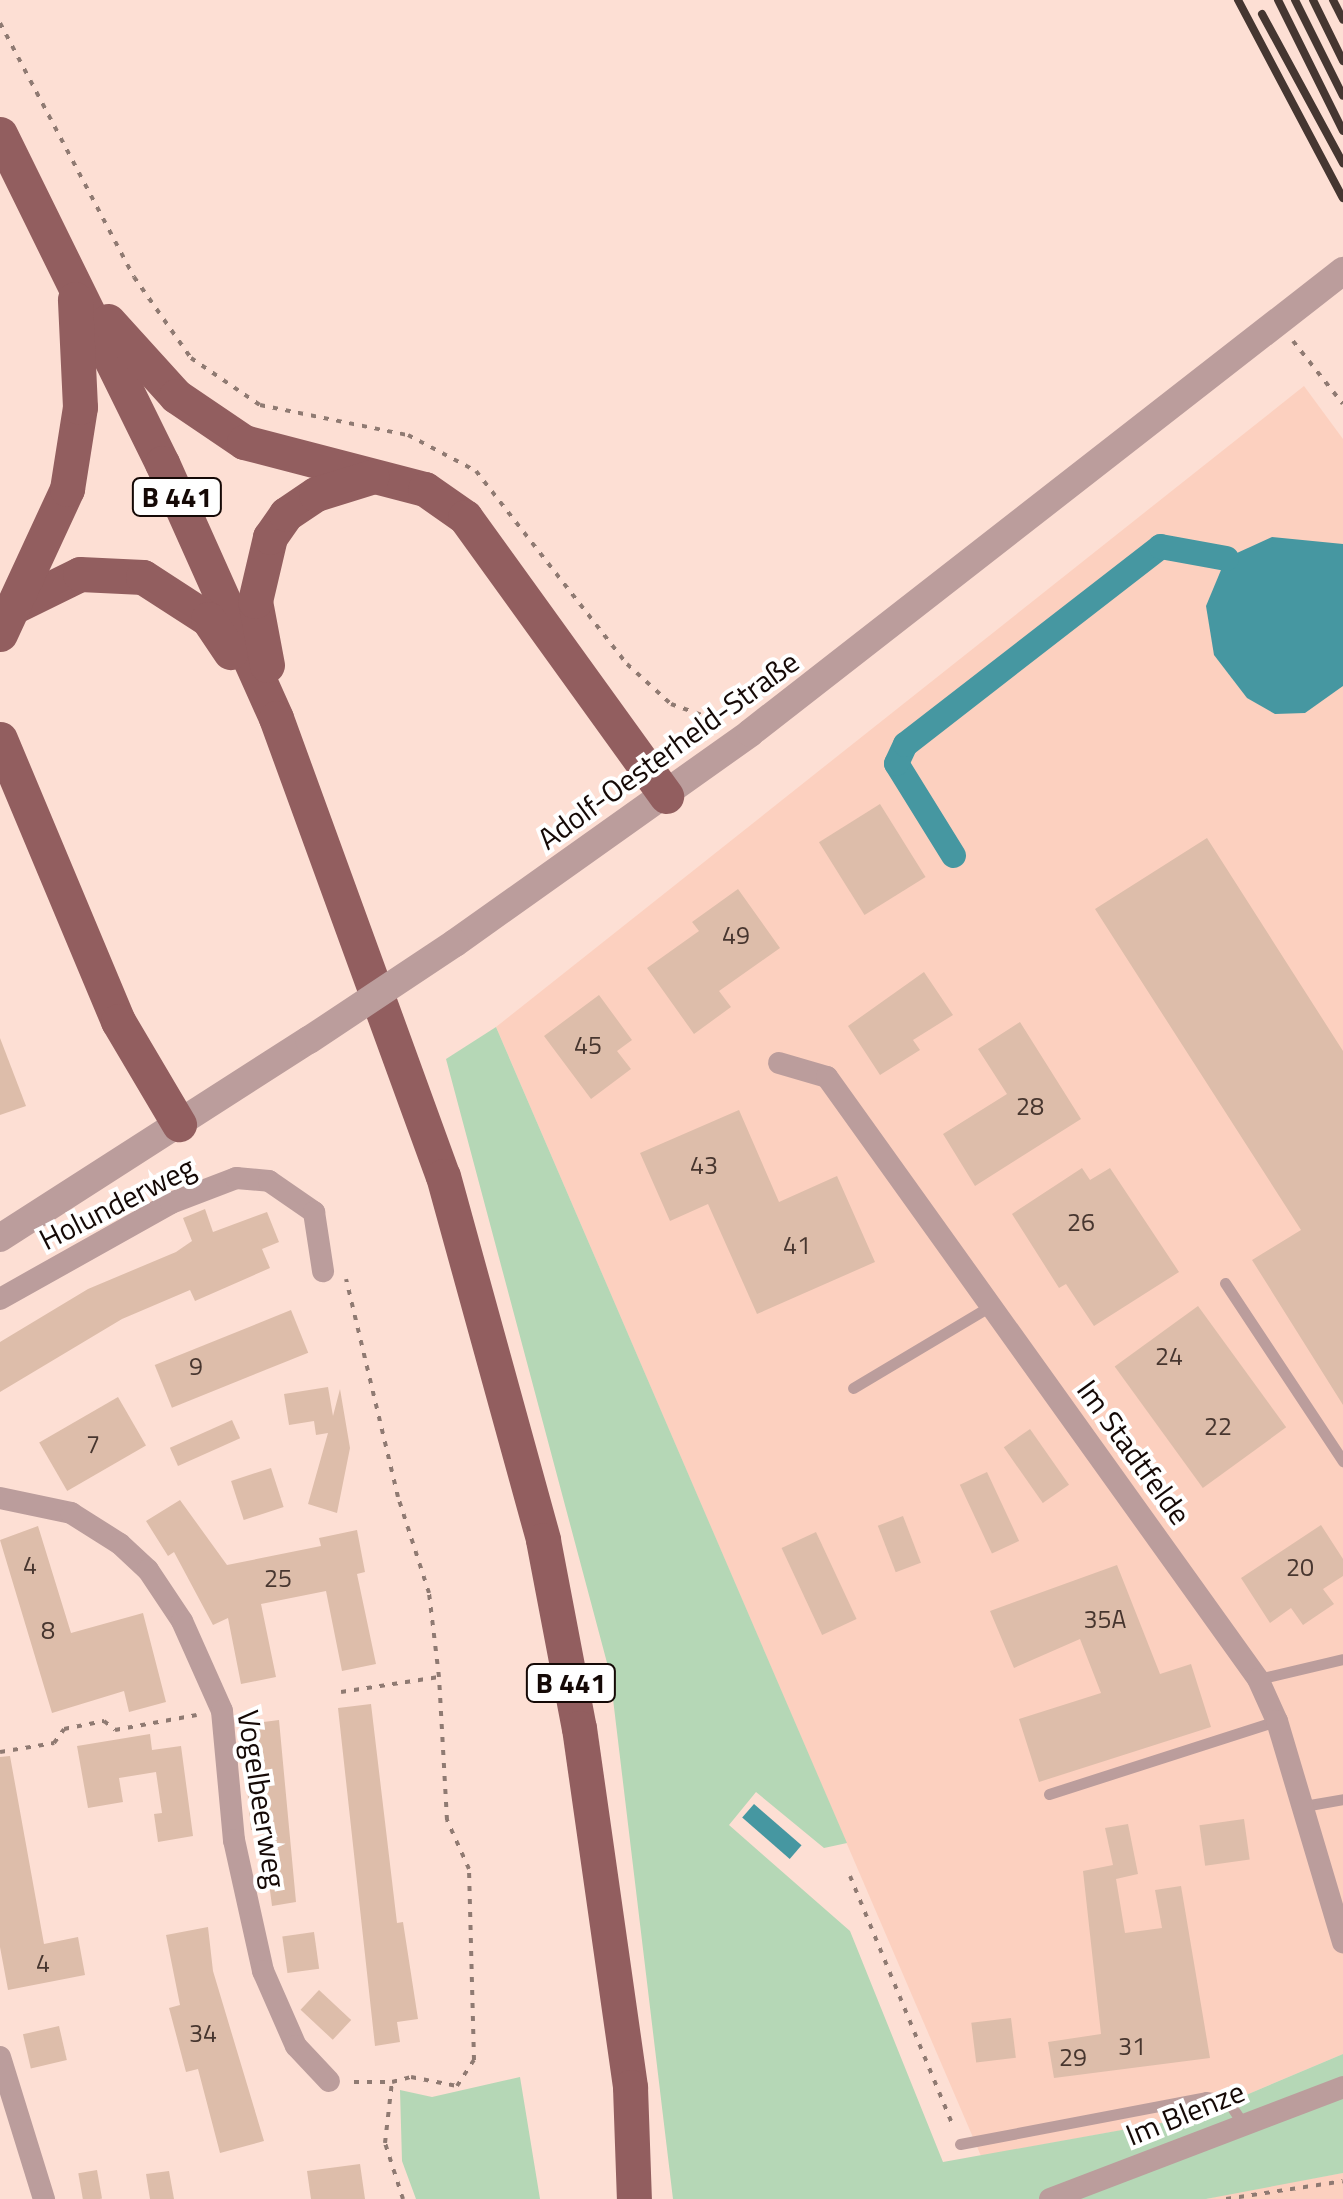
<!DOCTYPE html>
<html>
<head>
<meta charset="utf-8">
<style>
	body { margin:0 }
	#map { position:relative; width:1343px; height:2199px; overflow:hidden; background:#fddfd4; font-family:"Titillium Web",sans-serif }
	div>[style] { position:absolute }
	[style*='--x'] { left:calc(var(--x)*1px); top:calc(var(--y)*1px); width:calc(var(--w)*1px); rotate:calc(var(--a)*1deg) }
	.built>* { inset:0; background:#fcd0bf }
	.green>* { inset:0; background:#b5d7b6 }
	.water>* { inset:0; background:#4697a1; transform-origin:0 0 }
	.canal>* { height:25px; margin:-12.5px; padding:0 12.5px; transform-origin:12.5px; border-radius:12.5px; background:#4697a1 }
	.building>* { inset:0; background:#ddbdaa; transform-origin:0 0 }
	.path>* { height:4px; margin-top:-2px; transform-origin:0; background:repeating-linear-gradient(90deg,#8f7a72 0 5px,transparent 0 13px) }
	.service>* { height:11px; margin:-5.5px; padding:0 5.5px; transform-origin:5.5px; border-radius:5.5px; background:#bb9d9c }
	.minor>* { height:22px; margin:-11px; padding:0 11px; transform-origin:11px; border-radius:11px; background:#bb9d9c }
	.tertiary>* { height:28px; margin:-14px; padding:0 14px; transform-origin:14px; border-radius:14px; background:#bb9d9c }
	.primary>* { height:35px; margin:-17.5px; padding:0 17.5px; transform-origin:17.5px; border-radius:17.5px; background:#925e5f }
	.rail>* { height:8px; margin:-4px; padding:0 4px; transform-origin:4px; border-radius:4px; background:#453631 }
	.tertiary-bridge>* { height:28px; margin:-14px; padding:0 14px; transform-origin:14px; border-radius:14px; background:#bb9d9c }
	span { translate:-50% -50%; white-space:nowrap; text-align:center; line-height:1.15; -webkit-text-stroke:8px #fff; paint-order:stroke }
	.number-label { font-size:25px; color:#47362f }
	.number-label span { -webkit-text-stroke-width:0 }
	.shield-label span { padding:2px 8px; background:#fff; border:2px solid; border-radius:8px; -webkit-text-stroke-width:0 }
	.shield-label { font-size:28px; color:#150906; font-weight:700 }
	.street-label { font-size:30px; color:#150906 }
</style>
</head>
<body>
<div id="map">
	<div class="built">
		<i style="clip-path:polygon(1304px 386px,1343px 439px,1343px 2054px,1194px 2117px,981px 2156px,496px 1027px)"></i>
		<i style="clip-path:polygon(1343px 2173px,1343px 2199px,1207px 2199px,1229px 2193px)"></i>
	</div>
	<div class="green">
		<i style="clip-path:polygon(496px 1027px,847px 1843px,824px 1848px,756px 1792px,729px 1825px,850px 1931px,943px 2162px,1194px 2117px,1343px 2054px,1343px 2173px,1206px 2199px,673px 2199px,610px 1674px,446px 1059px)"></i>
		<i style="clip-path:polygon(520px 2077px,540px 2199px,416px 2199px,402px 2161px,400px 2090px,432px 2097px)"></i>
	</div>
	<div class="water">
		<i style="clip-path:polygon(1272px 537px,1343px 544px,1343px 686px,1305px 713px,1275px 714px,1247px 698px,1214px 655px,1206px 606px,1226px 558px)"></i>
		<i style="left:754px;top:1804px;width:63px;height:18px;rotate:41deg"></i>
	</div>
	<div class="canal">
		<i style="--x:953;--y:855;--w:108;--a:-121.8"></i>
		<i style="--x:896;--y:763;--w:21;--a:-65"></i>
		<i style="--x:905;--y:744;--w:323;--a:-37.8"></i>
		<i style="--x:1160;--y:546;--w:67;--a:10.3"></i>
	</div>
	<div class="building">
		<i style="left:880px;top:804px;width:86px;height:72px;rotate:58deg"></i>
		<i style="clip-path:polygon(1207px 838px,1343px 1051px,1343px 1405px,1252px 1260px,1301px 1230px,1095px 909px)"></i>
		<i style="clip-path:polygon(738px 889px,780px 948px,719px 991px,731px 1007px,694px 1034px,647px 968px,699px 931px,692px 922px)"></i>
		<i style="clip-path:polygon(924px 972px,953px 1015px,913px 1040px,920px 1050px,880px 1075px,848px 1026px)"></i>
		<i style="clip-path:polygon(599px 995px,632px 1040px,617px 1051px,631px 1069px,591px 1099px,544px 1036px)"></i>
		<i style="clip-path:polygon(1020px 1022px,1081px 1119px,975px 1186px,943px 1134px,1007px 1094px,978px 1049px)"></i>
		<i style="clip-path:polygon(0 1038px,26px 1106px,0 1115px)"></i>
		<i style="clip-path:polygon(739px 1110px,779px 1202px,837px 1176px,875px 1262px,757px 1314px,708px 1204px,670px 1221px,640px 1153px)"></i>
		<i style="clip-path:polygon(1082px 1168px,1090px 1180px,1110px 1168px,1179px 1272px,1094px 1326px,1066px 1284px,1059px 1288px,1012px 1214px)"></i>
		<i style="clip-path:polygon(205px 1209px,213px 1232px,267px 1212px,279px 1242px,262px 1249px,270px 1268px,195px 1301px,190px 1290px,122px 1319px,0 1392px,0 1342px,88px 1289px,176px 1252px,192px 1241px,183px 1218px)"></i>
		<i style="left:1198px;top:1306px;width:150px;height:103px;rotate:54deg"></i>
		<i style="left:291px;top:1310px;width:46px;height:147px;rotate:68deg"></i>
		<i style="clip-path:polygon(328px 1387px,333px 1416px,340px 1389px,350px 1448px,337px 1513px,308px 1504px,328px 1433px,316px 1435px,314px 1421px,289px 1425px,284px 1394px)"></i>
		<i style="left:118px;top:1397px;width:56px;height:91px;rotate:60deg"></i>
		<i style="left:232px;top:1420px;width:20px;height:68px;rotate:66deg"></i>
		<i style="left:1030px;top:1429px;width:68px;height:32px;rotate:55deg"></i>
		<i style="left:271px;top:1468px;width:41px;height:42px;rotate:72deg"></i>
		<i style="left:987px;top:1472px;width:76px;height:30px;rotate:65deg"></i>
		<i style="clip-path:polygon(180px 1500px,227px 1565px,321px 1546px,319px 1538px,357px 1530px,365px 1572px,357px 1574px,376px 1664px,342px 1671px,326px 1591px,261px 1604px,276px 1677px,241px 1684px,228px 1618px,213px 1625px,174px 1552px,168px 1556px,146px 1521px)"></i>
		<i style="left:903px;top:1516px;width:50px;height:27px;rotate:69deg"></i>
		<i style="clip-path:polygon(1321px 1525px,1343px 1559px,1343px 1576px,1323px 1589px,1334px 1604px,1303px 1625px,1291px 1608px,1270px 1623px,1241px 1578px)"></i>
		<i style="clip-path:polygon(38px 1526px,71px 1633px,143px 1613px,166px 1702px,129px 1712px,124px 1691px,52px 1713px,0 1540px)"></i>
		<i style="left:816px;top:1532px;width:96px;height:38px;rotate:65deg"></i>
		<i style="clip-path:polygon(1117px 1565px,1160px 1674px,1191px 1664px,1211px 1727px,1039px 1782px,1019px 1719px,1101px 1693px,1080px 1639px,1014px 1668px,990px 1611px)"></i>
		<i style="clip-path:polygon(371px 1704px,397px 1923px,403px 1922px,418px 2019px,397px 2022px,400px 2042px,375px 2046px,338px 1708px)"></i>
		<i style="clip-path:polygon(279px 1720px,296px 1902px,272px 1906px,262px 1829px,251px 1830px,241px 1725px)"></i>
		<i style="clip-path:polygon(150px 1734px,152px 1750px,181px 1746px,193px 1836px,158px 1842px,154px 1814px,162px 1813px,156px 1772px,119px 1778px,123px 1802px,88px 1808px,77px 1746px)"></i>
		<i style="clip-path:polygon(10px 1756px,44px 1944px,78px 1937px,85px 1975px,8px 1990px,0 1947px,0 1757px)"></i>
		<i style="left:1244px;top:1819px;width:41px;height:45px;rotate:82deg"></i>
		<i style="clip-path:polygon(1128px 1824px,1138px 1874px,1116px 1879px,1125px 1933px,1162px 1928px,1155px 1890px,1181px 1886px,1210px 2058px,1054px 2078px,1048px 2042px,1101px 2034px,1083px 1871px,1113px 1865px,1105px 1828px)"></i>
		<i style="clip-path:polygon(208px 1927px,213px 1971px,264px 2141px,220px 2153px,198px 2069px,186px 2072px,169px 2008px,180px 2005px,166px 1935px)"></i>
		<i style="left:314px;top:1932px;width:37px;height:32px;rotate:82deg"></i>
		<i style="left:319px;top:1990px;width:44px;height:27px;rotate:43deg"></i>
		<i style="left:1011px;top:2018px;width:40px;height:40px;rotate:83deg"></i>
		<i style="left:59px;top:2026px;width:35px;height:37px;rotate:77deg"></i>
		<i style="clip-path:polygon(360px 2164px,365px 2199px,311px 2199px,307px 2171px)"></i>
		<i style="left:97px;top:2170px;width:29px;height:19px;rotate:80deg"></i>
		<i style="clip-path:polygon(169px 2171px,174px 2199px,150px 2199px,146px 2174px)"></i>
	</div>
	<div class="path">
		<i style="--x:0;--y:23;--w:287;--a:62.2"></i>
		<i style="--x:134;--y:277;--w:99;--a:54.9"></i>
		<i style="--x:191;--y:358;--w:83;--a:34.3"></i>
		<i style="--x:260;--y:405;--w:151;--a:11.5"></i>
		<i style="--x:408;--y:435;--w:77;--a:27.9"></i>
		<i style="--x:476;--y:471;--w:245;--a:52"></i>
		<i style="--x:627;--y:664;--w:59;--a:42.3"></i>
		<i style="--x:671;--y:704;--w:53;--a:19.8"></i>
		<i style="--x:1293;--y:341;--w:80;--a:51.6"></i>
		<i style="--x:341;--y:1692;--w:99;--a:-8.7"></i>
		<i style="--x:439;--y:1677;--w:85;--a:-96.8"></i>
		<i style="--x:429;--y:1593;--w:101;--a:-107.9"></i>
		<i style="--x:398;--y:1497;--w:224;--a:-103.4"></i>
		<i style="--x:0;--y:1752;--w:55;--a:-9.5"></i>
		<i style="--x:54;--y:1743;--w:17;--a:-54"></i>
		<i style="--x:64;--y:1729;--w:41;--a:-11.3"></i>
		<i style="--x:104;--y:1721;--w:14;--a:39"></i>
		<i style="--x:115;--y:1730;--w:83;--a:-10.4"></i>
		<i style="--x:850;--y:1876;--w:270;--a:67.6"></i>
		<i style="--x:354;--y:2082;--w:38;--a:0"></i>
		<i style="--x:403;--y:2199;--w:59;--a:-107.8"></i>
		<i style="--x:385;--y:2143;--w:61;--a:-83.5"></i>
		<i style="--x:392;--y:2082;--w:20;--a:-15"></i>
		<i style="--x:411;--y:2077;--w:47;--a:11.1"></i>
		<i style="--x:457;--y:2086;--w:31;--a:-57"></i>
		<i style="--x:474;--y:2060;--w:191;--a:-91.5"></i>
		<i style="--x:469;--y:1869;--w:54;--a:-114.2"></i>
		<i style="--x:447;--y:1820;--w:143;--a:-93.2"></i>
		<i style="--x:1226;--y:2199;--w:118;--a:-8.7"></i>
	</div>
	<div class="service">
		<i style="--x:1225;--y:1283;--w:214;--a:56.5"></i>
		<i style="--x:853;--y:1388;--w:162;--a:-30.8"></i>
		<i style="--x:1258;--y:1679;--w:87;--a:-13.2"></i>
		<i style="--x:1049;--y:1794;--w:239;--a:-17.8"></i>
		<i style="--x:1304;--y:1806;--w:40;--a:-10"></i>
		<i style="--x:960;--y:2144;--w:250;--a:-10.8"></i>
		<i style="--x:1206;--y:2097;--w:21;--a:8"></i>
		<i style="--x:1227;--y:2100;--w:27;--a:56"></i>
	</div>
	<div class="minor">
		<i style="--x:779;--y:1063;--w:50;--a:16.3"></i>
		<i style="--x:827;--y:1077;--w:740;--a:54.4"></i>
		<i style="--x:1258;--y:1679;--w:46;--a:65.7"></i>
		<i style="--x:1277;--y:1721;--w:231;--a:73.4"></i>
		<i style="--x:0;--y:1299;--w:196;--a:-29.3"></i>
		<i style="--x:171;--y:1203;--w:70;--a:-21"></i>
		<i style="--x:236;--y:1178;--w:33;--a:5"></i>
		<i style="--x:269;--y:1181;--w:55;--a:34.6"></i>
		<i style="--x:314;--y:1212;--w:60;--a:81.3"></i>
		<i style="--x:0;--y:1498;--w:73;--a:11.9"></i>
		<i style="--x:71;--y:1513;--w:58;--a:32.3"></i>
		<i style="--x:120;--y:1544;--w:38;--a:43"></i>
		<i style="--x:148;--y:1570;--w:61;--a:56.3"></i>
		<i style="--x:182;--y:1621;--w:98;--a:66"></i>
		<i style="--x:222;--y:1711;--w:130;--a:84.7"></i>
		<i style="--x:234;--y:1840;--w:134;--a:77.5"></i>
		<i style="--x:263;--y:1971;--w:82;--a:66.3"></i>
		<i style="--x:296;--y:2046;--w:48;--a:46.7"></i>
		<i style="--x:0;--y:2057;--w:149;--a:72.8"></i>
		<i style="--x:1050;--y:2199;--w:314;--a:-20.9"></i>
	</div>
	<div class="tertiary">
		<i style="--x:455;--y:943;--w:362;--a:-35.4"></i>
		<i style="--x:750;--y:733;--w:752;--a:-37.92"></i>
		<i style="--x:0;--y:1238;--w:367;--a:-32.7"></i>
	</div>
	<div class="primary">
		<i style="--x:0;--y:134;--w:367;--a:63.8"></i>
		<i style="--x:162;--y:463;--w:279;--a:65.9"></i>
		<i style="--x:276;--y:718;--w:487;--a:70"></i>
		<i style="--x:443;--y:1176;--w:377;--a:74.6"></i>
		<i style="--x:543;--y:1540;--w:191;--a:79.2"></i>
		<i style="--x:579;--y:1728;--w:363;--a:81.9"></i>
		<i style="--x:630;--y:2087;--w:112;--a:88"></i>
		<i style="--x:108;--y:321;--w:101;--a:47.8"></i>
		<i style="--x:176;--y:396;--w:82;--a:34.1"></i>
		<i style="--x:244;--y:442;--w:187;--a:14.6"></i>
		<i style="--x:425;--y:489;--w:49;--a:35"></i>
		<i style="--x:465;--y:517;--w:344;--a:54.2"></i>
		<i style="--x:15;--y:606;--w:72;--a:-26.2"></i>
		<i style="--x:80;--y:574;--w:63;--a:2.7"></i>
		<i style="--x:143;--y:577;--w:77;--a:32.9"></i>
		<i style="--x:208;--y:619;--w:40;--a:56"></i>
		<i style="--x:0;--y:634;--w:160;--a:-65.2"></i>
		<i style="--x:67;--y:489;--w:83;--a:-81"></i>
		<i style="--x:80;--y:407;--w:108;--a:-92.7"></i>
		<i style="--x:267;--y:665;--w:65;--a:-100.6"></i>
		<i style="--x:255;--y:601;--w:66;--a:-76.8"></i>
		<i style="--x:270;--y:537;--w:28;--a:-55"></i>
		<i style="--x:286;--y:514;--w:36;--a:-34"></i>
		<i style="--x:316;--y:494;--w:58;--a:-17.2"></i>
		<i style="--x:0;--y:739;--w:306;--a:67.3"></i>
		<i style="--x:118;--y:1021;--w:120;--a:59.4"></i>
	</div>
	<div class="rail">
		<i style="--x:1238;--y:0;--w:224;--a:62.1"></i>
		<i style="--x:1278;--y:0;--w:146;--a:63.6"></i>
		<i style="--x:1295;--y:0;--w:107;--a:63.4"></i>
		<i style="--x:1313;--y:0;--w:68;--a:63.8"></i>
		<i style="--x:1333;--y:0;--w:22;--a:63"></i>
		<i style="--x:1262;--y:14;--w:170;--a:61.5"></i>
	</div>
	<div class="tertiary-bridge">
		<i style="--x:309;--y:1040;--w:175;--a:-33.6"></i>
	</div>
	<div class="number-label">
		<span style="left:736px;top:935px">49</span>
		<span style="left:588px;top:1045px">45</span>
		<span style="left:1030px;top:1106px">28</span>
		<span style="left:704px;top:1165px">43</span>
		<span style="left:1081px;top:1222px">26</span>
		<span style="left:797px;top:1245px">41</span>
		<span style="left:1169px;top:1356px">24</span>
		<span style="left:196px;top:1366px">9</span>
		<span style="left:1218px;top:1426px">22</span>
		<span style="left:93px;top:1444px">7</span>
		<span style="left:30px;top:1565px">4</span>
		<span style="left:1300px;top:1567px">20</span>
		<span style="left:278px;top:1578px">25</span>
		<span style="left:1105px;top:1619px">35A</span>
		<span style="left:48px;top:1630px">8</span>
		<span style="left:43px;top:1963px">4</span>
		<span style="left:203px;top:2033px">34</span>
		<span style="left:1132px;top:2046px">31</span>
		<span style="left:1073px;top:2057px">29</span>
	</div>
	<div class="shield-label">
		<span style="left:177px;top:497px">B 441</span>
		<span style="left:571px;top:1683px">B 441</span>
	</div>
	<div class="street-label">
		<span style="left:668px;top:750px;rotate:-36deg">Adolf-Oesterheld-Straße</span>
		<span style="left:117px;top:1203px;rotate:-27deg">Holunderweg</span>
		<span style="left:1134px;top:1452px;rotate:54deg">Im Stadtfelde</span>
		<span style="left:262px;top:1799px;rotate:81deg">Vogelbeerweg</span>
		<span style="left:1185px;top:2113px;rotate:-22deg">Im Blenze</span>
	</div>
</div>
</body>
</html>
